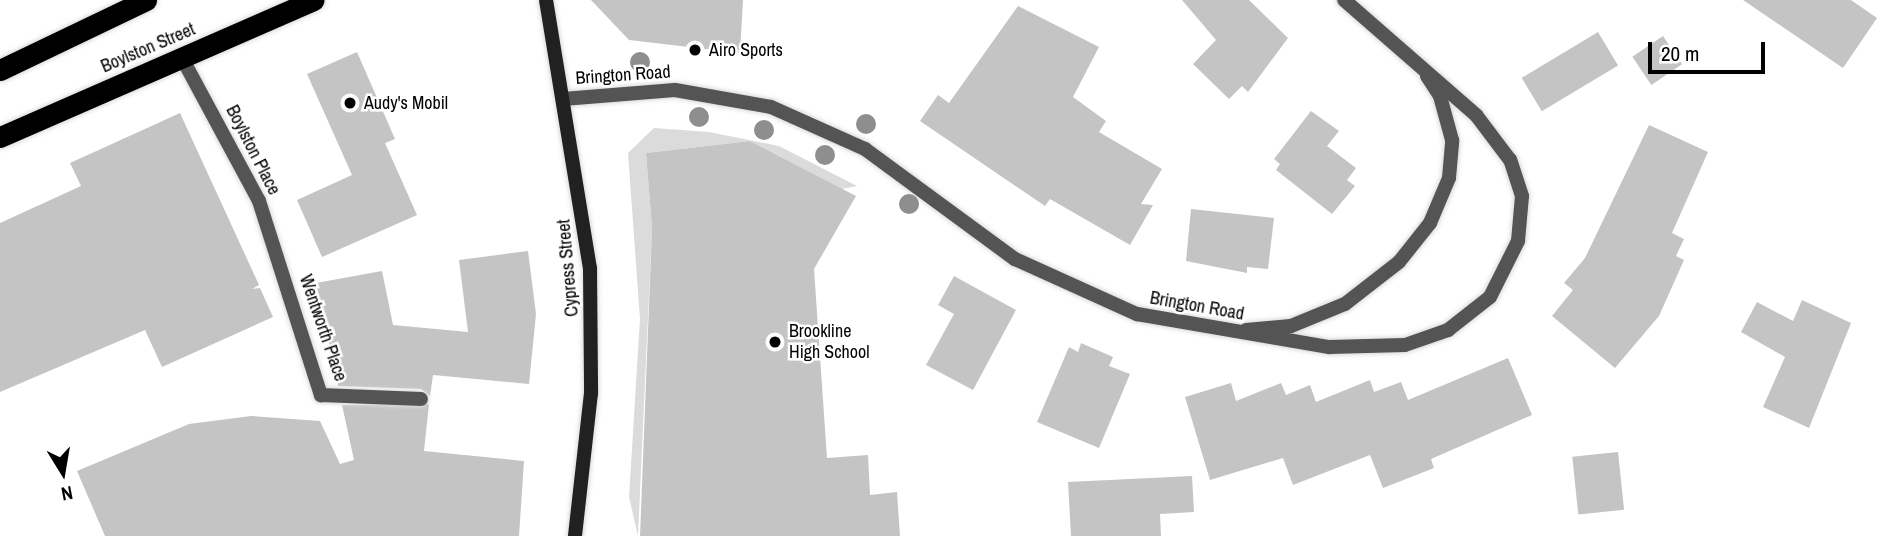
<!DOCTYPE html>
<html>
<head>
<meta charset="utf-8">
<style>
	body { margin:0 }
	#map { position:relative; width:1903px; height:536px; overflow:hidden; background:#fff; font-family:"Archivo Narrow",sans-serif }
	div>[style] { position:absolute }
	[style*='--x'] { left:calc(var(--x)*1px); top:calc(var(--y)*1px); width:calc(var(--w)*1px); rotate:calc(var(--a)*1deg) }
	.green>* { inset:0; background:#dbdbdb }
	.building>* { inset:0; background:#c4c4c4; transform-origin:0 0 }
	.roads { filter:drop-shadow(0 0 2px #dbdbdb) drop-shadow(0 0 2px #dbdbdb) }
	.lane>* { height:14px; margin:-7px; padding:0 7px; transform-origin:7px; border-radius:7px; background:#545454 }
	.street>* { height:14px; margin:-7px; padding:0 7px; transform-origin:7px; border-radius:7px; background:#545454 }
	.secondary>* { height:14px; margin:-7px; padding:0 7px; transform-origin:7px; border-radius:7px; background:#212121 }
	.highway>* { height:21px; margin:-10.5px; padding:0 10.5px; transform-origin:10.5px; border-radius:10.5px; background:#000 }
	.trees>* { width:20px; height:20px; margin:-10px; border-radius:50%; background:#8e8e8e }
	.dots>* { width:19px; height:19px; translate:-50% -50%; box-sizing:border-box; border:4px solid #fff; border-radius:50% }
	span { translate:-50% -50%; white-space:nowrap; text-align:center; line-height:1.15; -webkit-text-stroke:5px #fff; paint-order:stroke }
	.street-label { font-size:18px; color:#000 }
	.poi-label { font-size:18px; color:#000 }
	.left { translate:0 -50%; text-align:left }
	.north { position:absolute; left:28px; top:438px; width:70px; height:70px; -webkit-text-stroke:5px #fff; paint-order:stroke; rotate:169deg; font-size:19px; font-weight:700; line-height:28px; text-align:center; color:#000 }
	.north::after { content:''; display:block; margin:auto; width:24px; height:32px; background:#000; clip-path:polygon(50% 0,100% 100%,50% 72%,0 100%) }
	.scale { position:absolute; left:1648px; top:42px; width:117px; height:32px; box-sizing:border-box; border:4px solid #000; border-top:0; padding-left:9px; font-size:21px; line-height:24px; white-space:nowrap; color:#000; -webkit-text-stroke:5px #fff; paint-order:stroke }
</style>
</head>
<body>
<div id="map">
	<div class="green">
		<i style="clip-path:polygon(654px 128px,709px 132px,779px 146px,857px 186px,842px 189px,750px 141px,646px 153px,652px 228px,638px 536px,629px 497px,640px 319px,628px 153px)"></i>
	</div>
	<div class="building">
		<i style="clip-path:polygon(591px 0,743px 0,740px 53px,629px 40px)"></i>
		<i style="clip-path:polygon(1182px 0,1249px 0,1288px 38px,1248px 92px,1242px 86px,1229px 99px,1193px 64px,1216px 40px)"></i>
		<i style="clip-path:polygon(1743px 0,1851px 0,1877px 18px,1843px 68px)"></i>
		<i style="clip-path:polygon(1018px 6px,1099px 47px,1073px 97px,1106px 121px,1099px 132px,1162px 169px,1141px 204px,1153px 205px,1130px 245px,1050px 199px,1045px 206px,920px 121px,938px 95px,949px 103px)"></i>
		<i style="left:1598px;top:32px;width:39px;height:89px;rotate:59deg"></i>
		<i style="left:1663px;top:36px;width:34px;height:37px;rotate:56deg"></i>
		<i style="clip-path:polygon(357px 52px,395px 139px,385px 143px,417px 215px,322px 257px,297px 200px,352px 175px,307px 74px)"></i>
		<i style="clip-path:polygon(1311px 111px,1339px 131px,1327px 146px,1356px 168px,1347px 180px,1355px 186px,1332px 214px,1276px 170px,1280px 164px,1274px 159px)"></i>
		<i style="clip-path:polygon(180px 113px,259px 285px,252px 289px,260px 288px,273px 317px,162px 367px,145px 330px,0 392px,0 223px,81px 186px,70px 163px)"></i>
		<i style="clip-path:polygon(1649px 125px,1708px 152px,1672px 233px,1684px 239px,1676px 256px,1684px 260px,1659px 316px,1615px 368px,1552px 316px,1573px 290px,1564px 283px,1585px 258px)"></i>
		<i style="clip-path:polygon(750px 141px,856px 196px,814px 269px,827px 458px,868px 455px,870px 495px,897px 492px,900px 536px,640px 536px,652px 228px,646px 153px)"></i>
		<i style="clip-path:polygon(1191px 209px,1274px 218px,1268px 269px,1247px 267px,1247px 273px,1186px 261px)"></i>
		<i style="clip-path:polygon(528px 251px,536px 314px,529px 384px,433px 375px,430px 396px,421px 389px,338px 386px,316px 283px,382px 271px,393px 325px,468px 332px,459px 260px)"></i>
		<i style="clip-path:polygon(954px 276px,1016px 310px,973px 390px,926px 365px,954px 314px,938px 305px)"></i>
		<i style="clip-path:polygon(1802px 300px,1851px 323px,1809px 428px,1763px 407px,1785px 357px,1741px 332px,1757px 302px,1793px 321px)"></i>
		<i style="clip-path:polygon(1081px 343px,1113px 357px,1109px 366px,1130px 374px,1099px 448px,1037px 422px,1069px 347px,1078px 352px)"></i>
		<i style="clip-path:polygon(1508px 358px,1532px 415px,1431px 459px,1434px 468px,1383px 488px,1370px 455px,1293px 485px,1283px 458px,1210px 480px,1185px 397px,1231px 383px,1236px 401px,1281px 383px,1286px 395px,1310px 385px,1316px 402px,1370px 380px,1374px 392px,1401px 382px,1408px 400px)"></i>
		<i style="clip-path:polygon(429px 404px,424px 451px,524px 461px,519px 536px,105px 536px,77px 471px,189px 424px,251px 416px,320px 421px,340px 464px,354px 460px,342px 405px)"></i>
		<i style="left:1618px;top:452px;width:58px;height:46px;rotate:84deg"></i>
		<i style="clip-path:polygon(1192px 476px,1194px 512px,1160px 514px,1161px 536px,1071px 536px,1068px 482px)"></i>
	</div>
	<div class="roads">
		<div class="lane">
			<i style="--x:1246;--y:330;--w:45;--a:-5.1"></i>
			<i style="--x:1291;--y:326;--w:58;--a:-22.2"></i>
			<i style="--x:1345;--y:304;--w:68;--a:-37.9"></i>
			<i style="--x:1399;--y:262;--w:50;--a:-51.5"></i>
			<i style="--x:1430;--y:223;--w:49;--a:-67.1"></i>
			<i style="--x:1449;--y:178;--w:38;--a:-85"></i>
			<i style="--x:1452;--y:140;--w:46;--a:-105.3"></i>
			<i style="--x:1440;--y:96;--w:24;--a:-123"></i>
		</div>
		<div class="street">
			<i style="--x:182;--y:58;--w:162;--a:61.7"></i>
			<i style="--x:259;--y:201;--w:204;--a:72.3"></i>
			<i style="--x:321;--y:395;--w:100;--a:2.3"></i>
			<i style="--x:563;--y:99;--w:112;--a:-4.6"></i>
			<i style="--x:675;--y:90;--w:97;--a:10"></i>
			<i style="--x:771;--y:107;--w:103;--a:24.1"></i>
			<i style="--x:865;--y:149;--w:186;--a:36.3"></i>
			<i style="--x:1015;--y:259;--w:134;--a:24.3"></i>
			<i style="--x:1137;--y:314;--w:195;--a:9.8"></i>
			<i style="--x:1329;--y:347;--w:76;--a:-1.5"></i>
			<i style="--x:1405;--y:345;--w:46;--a:-19.2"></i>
			<i style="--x:1448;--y:330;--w:53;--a:-38.2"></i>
			<i style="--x:1490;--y:297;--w:63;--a:-63.4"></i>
			<i style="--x:1518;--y:241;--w:45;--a:-84.9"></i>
			<i style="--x:1522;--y:196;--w:38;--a:-108"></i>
			<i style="--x:1510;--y:160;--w:56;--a:-127.1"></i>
			<i style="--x:1476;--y:115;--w:175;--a:-138.9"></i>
		</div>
		<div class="secondary">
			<i style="--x:546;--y:0;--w:272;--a:80.7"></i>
			<i style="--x:590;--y:268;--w:125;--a:89.5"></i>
			<i style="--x:591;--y:393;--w:144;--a:96.4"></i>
		</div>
		<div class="highway">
			<i style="--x:0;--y:70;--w:162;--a:-25.6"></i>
			<i style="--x:0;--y:137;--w:342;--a:-23.6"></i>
		</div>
	</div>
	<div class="trees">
		<i style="left:640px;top:62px"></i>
		<i style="left:699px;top:117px"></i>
		<i style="left:866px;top:124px"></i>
		<i style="left:764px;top:130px"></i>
		<i style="left:825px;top:155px"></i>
		<i style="left:909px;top:204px"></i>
	</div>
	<div class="dots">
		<i style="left:695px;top:50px;background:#000"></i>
		<i style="left:350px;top:103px;background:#000"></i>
		<i style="left:775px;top:342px;background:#000"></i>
	</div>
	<div class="street-label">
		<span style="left:148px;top:48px;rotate:-23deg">Boylston Street</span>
		<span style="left:623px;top:75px;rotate:-4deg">Brington Road</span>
		<span style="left:253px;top:150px;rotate:63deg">Boylston Place</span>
		<span style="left:568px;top:268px;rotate:-95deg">Cypress Street</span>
		<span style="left:1197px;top:306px;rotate:10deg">Brington Road</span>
		<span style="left:323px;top:328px;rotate:71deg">Wentworth Place</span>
	</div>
	<div class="poi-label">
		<span class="left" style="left:709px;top:50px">Airo Sports</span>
		<span class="left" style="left:364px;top:103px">Audy's Mobil</span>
		<span class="left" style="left:789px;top:342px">Brookline<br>High School</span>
	</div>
	<div class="north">N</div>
	<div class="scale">20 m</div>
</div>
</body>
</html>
